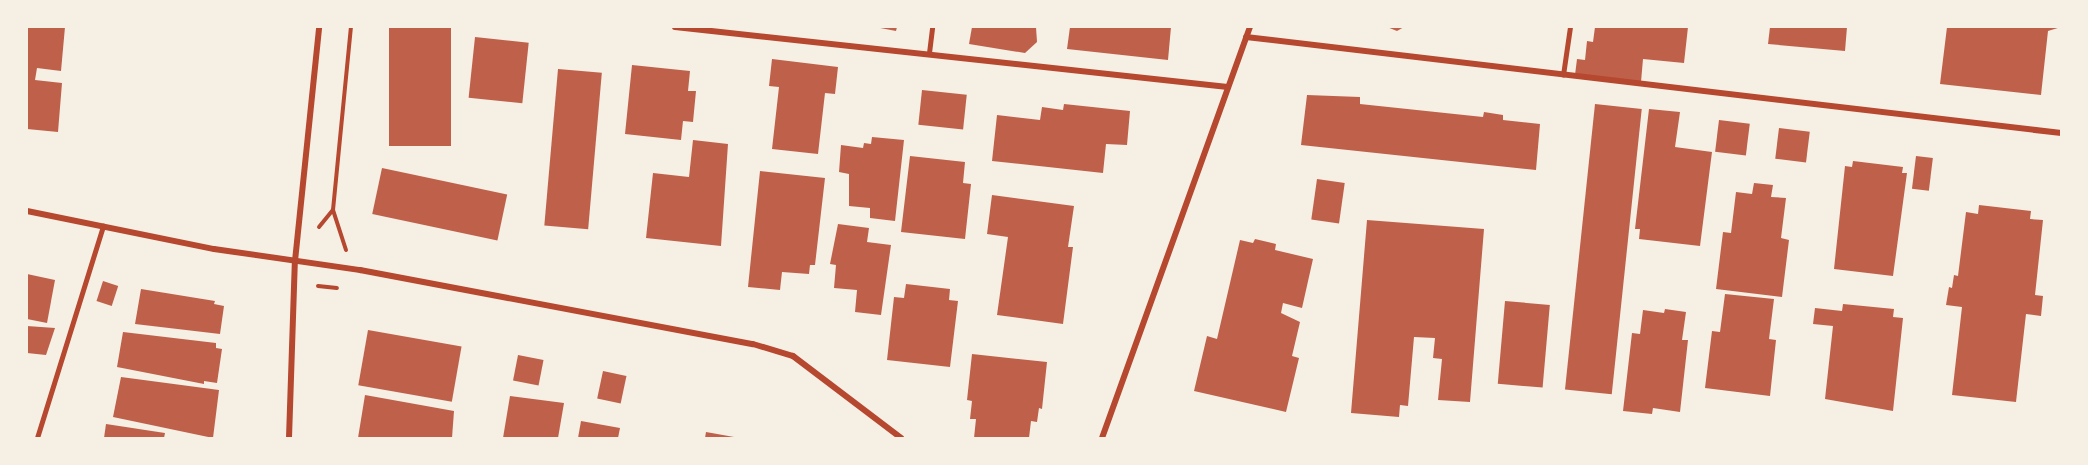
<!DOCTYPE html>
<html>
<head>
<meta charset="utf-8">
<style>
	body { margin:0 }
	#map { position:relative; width:2088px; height:465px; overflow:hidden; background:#f6efe4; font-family:Arial,sans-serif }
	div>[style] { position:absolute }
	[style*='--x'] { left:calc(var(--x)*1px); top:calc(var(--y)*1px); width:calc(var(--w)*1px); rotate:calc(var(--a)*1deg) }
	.building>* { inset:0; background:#bf614a; transform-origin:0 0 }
	.path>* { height:4px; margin:-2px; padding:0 2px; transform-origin:2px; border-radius:2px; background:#b5482f }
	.service>* { height:4.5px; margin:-2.25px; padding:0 2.25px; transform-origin:2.25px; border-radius:2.25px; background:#b5482f }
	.minor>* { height:6px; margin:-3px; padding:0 3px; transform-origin:3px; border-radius:3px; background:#b5482f }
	span { translate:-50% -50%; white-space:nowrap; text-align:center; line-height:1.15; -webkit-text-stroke:4.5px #f6efe4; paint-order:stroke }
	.frame { position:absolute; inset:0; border:28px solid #f6efe4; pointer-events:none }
</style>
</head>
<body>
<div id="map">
	<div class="building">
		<i style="clip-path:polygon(27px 27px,65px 27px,61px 71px,37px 68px,35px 80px,62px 83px,58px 132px,27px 129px)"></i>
		<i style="left:389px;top:27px;width:62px;height:119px"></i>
		<i style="clip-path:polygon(875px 27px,897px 27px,896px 31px)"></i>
		<i style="clip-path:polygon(972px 27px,1036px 27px,1037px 42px,1025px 53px,969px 44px)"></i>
		<i style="clip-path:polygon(1070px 27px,1171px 27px,1168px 60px,1067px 49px)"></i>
		<i style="clip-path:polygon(1387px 27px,1404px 27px,1397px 31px)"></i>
		<i style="clip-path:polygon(1595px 27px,1688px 27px,1684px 63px,1643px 59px,1641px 82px,1575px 75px,1577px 59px,1585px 60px,1587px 41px,1593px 42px)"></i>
		<i style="clip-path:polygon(1770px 27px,1847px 27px,1845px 51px,1768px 44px)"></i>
		<i style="clip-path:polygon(1947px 27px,2061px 27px,2048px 31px,2041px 95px,1940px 84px)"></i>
		<i style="left:475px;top:37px;width:54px;height:61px;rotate:6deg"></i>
		<i style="clip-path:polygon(772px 59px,838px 67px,835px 94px,825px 93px,818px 154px,772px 149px,779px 87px,769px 86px)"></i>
		<i style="clip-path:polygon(632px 65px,690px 71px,688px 91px,696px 91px,693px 122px,683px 121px,681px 140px,625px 134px)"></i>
		<i style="left:558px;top:69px;width:44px;height:157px;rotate:5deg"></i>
		<i style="left:922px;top:90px;width:45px;height:35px;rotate:6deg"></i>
		<i style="clip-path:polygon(1307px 95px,1360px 97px,1360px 104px,1483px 117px,1484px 112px,1503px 115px,1503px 120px,1540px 124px,1536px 170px,1301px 145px)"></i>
		<i style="clip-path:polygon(1064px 104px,1130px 111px,1127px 145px,1106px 144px,1103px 173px,992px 161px,997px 115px,1040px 120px,1042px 107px,1063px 110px)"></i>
		<i style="left:1595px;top:104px;width:47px;height:287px;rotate:6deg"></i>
		<i style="clip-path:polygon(1649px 109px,1680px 112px,1675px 147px,1712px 152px,1700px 246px,1639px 239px,1640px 229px,1635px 229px)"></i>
		<i style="left:1719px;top:120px;width:31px;height:32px;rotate:7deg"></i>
		<i style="left:1779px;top:128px;width:31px;height:31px;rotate:7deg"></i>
		<i style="clip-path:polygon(872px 137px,904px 140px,895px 221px,870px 218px,870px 208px,849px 206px,849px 174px,839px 172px,841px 145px,863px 148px,864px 143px,871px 144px)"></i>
		<i style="clip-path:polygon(693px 140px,728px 144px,721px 246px,646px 238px,653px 173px,689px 177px)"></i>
		<i style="clip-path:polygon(910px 156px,965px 162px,963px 183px,971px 184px,965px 239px,901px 232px)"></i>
		<i style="left:1916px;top:156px;width:17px;height:33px;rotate:7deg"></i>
		<i style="clip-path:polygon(1853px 161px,1903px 167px,1902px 173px,1907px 173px,1893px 276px,1834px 269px,1845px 166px,1852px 167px)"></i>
		<i style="left:382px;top:168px;width:128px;height:47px;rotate:12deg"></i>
		<i style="clip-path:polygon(760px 171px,825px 178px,815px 265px,810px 265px,809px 274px,782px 272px,780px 290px,748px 287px)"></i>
		<i style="left:1317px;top:179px;width:28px;height:41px;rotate:8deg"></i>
		<i style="clip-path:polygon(1754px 183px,1773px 185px,1771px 197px,1786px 198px,1781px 238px,1789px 240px,1782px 297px,1716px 289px,1723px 232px,1731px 233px,1736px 192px,1752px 194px)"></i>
		<i style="clip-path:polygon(992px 195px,1074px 206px,1068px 247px,1073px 247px,1063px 324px,997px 315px,1008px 237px,987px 234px)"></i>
		<i style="clip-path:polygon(1979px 205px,2031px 211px,2030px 219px,2043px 220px,2035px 295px,2043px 296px,2041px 316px,2026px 314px,2016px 402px,1952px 395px,1962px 307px,1946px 305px,1949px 287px,1952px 288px,1954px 275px,1958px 276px,1966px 212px,1978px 214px)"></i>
		<i style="clip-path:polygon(1367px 220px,1484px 229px,1470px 402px,1438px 400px,1442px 359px,1433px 358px,1435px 338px,1414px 337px,1408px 406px,1400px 405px,1399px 417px,1351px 413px)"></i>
		<i style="clip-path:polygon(838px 224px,869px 228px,867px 242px,891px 245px,881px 315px,855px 312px,857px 290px,834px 288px,836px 265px,830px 264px)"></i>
		<i style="clip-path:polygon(1255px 239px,1276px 244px,1275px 250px,1313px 259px,1302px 308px,1283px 303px,1281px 313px,1300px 322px,1292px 356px,1299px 358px,1286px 412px,1194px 391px,1207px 336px,1217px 339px,1240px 240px,1253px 243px)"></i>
		<i style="clip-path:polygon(27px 274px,55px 280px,47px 323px,27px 319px)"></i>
		<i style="left:103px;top:281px;width:16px;height:21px;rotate:18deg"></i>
		<i style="clip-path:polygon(906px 284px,950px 289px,949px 300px,958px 301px,950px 367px,887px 360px,894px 297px,904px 298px)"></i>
		<i style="clip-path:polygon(141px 289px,215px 301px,214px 304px,224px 306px,220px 334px,135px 324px)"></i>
		<i style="clip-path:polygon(1725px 294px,1774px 299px,1769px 339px,1776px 340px,1770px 396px,1705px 388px,1712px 331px,1720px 332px)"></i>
		<i style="left:1505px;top:301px;width:45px;height:83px;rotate:5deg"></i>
		<i style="clip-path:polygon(1843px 304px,1894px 309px,1893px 317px,1903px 318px,1893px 411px,1825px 399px,1833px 326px,1813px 324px,1815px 308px,1842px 311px)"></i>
		<i style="clip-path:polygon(1665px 309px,1686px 312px,1682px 340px,1688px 340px,1680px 412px,1653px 408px,1652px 414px,1623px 411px,1632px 333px,1640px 334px,1643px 310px,1664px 313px)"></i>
		<i style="clip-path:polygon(27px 326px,55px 328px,46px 355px,27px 353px)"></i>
		<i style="left:368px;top:330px;width:95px;height:56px;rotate:10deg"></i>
		<i style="clip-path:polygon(123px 332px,216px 343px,216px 348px,222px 349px,217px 383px,204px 381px,204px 384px,117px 367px)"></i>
		<i style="clip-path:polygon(972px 354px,1047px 362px,1042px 409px,1039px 408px,1037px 422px,1031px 421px,1029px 438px,974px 438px,976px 419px,970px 419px,972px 401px,967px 400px)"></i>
		<i style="left:518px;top:355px;width:26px;height:26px;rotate:11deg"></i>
		<i style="left:603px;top:371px;width:24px;height:28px;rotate:12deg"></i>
		<i style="clip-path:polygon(121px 377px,219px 390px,213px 438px,113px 417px)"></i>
		<i style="clip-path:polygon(365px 395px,454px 411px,452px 438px,358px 438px)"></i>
		<i style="clip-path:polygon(510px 396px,564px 403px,558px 438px,503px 438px)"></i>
		<i style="clip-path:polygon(581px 421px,620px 428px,618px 438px,578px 438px)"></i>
		<i style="clip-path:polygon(106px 424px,165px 433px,164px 438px,104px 438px)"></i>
		<i style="clip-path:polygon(706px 432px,734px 437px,734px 438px,705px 438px)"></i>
	</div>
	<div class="path">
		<i style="--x:319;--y:227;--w:22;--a:-51"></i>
		<i style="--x:346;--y:250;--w:42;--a:-108"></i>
		<i style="--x:333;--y:210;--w:184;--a:-84.4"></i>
		<i style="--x:318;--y:286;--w:19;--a:6"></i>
	</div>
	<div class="service">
		<i style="--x:929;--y:53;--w:26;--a:-83"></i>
		<i style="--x:1563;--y:75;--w:49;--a:-81.7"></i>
		<i style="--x:37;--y:438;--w:222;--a:-72.7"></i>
	</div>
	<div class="minor">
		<i style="--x:675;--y:27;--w:556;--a:6.19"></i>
		<i style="--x:1246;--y:37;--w:821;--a:6.72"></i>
		<i style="--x:27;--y:211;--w:191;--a:11.5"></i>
		<i style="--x:214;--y:249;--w:148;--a:8.2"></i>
		<i style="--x:360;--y:270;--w:400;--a:10.7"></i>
		<i style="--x:753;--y:344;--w:42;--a:16.7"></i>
		<i style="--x:793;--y:356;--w:136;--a:37.2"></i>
		<i style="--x:289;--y:438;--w:177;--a:-88.1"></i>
		<i style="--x:295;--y:261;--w:235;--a:-84.1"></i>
		<i style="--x:1102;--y:438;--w:437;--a:-70.2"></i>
	</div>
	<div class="frame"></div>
</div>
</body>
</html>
